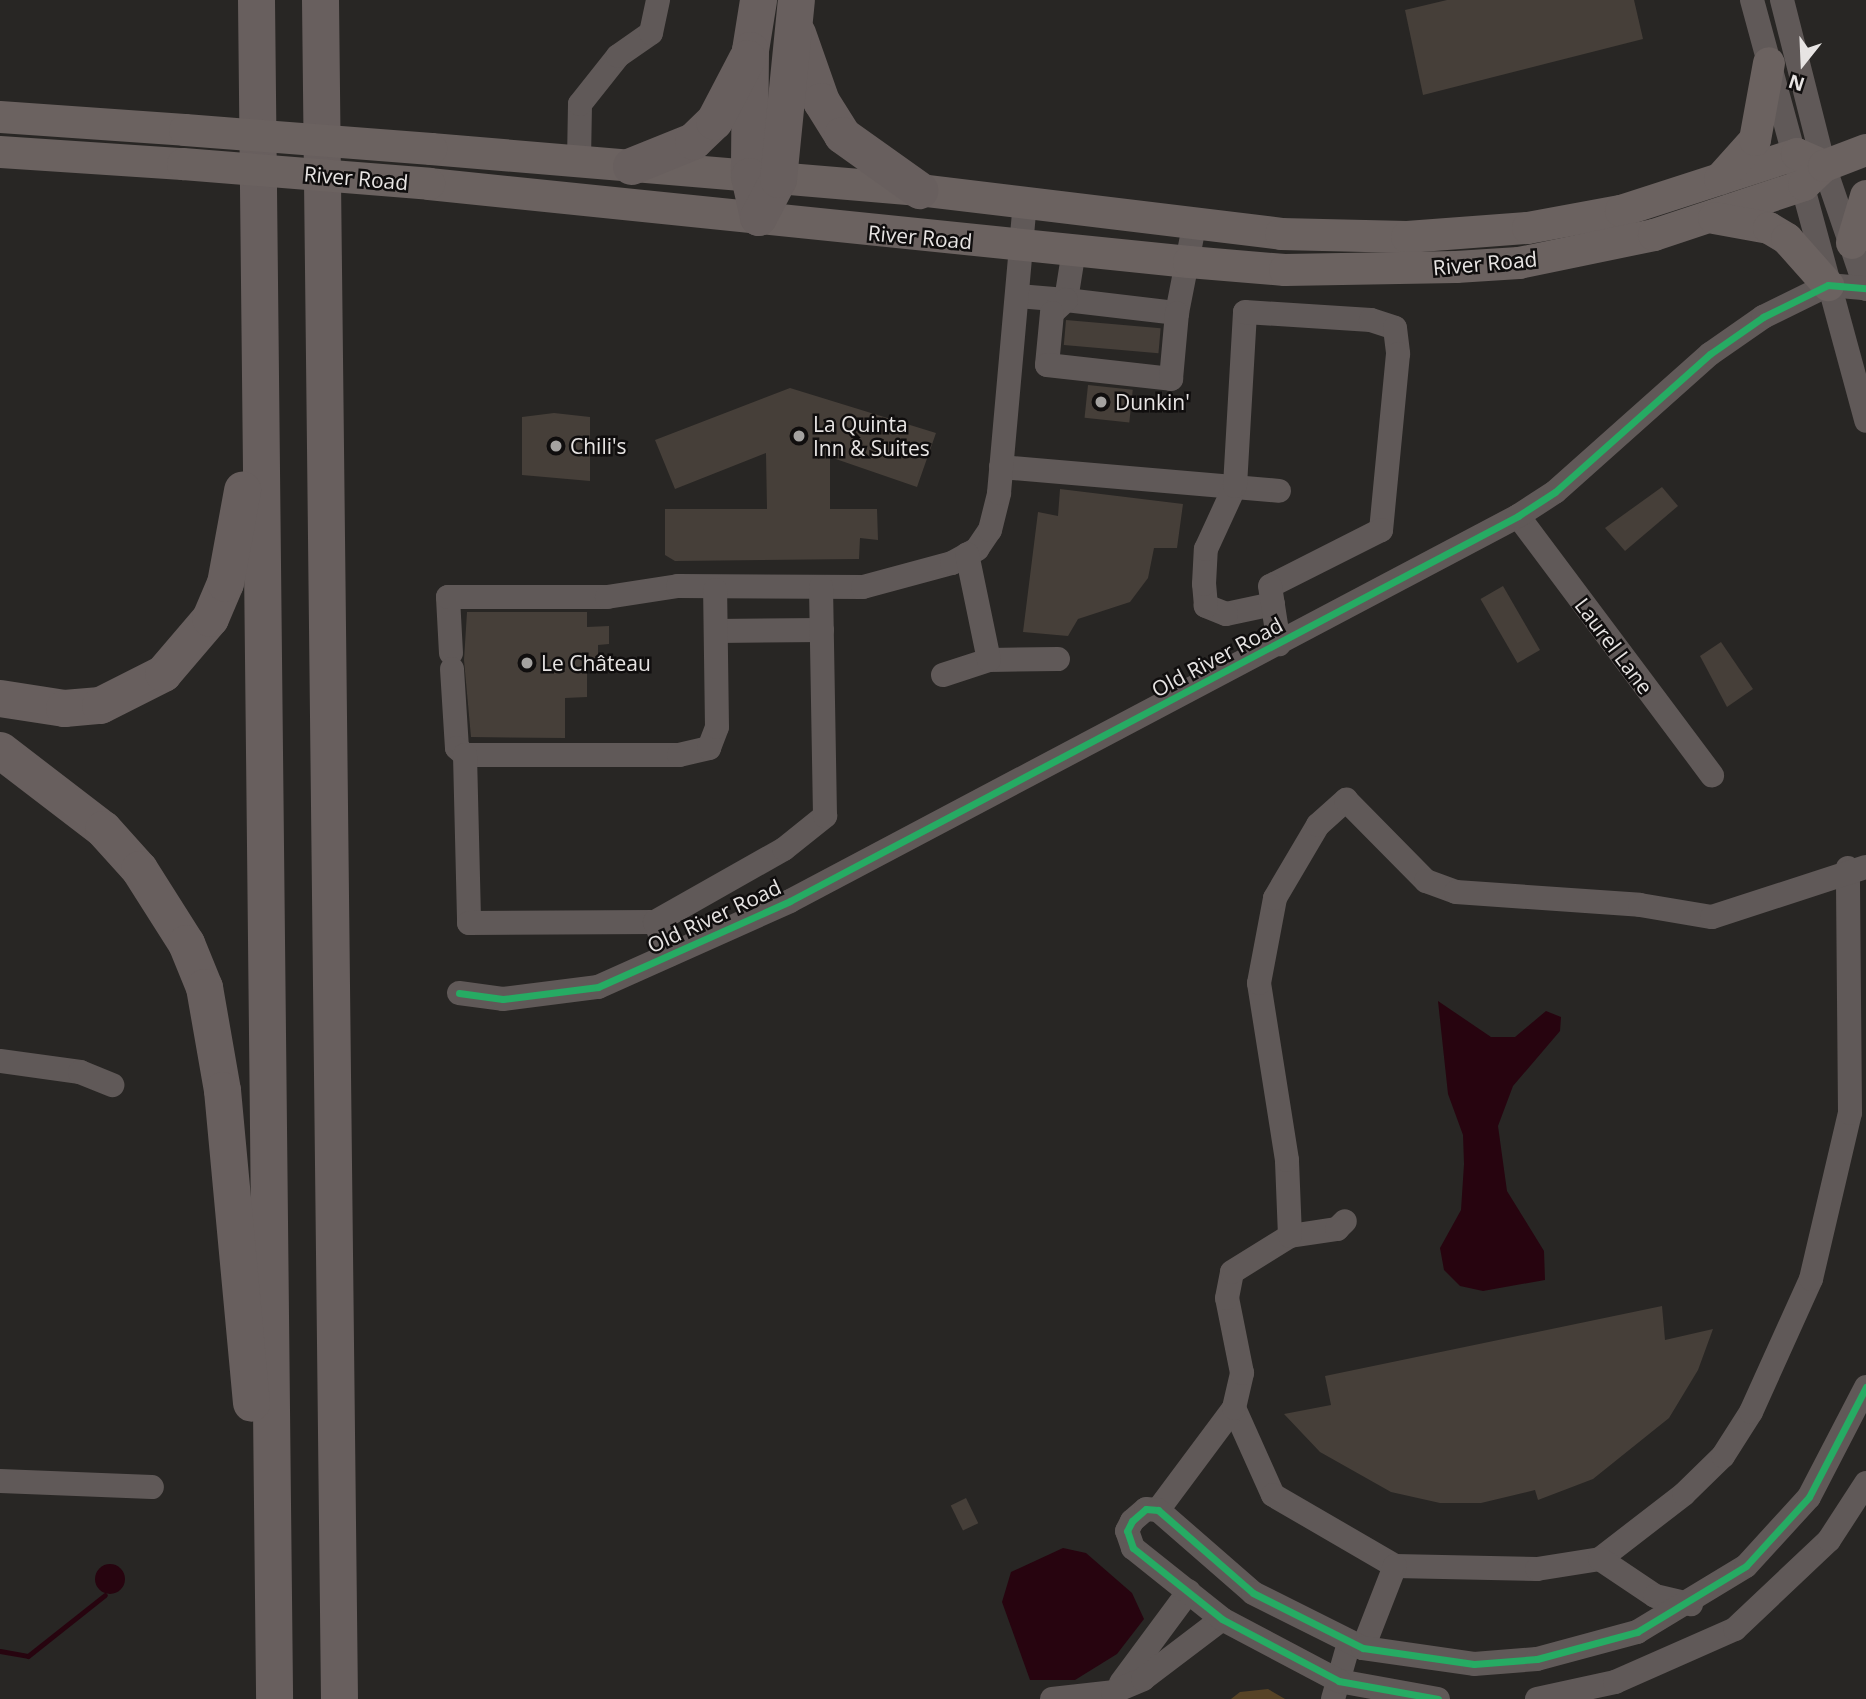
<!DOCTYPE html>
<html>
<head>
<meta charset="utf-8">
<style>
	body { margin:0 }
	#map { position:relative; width:1866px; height:1699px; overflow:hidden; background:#282624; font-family:"Open Sans",sans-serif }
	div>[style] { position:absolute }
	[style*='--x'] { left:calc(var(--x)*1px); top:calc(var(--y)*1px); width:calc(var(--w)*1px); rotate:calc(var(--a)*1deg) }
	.green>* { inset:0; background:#574326 }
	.water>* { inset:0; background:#27040f }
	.round { border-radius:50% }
	.stream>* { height:5px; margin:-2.5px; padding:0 2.5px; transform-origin:2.5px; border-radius:2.5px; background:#27040f }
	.building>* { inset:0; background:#463f39; transform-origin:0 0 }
	.minor>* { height:24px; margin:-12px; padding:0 12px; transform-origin:12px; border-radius:12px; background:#605958 }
	.major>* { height:32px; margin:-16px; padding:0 16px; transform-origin:16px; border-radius:16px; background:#6b6260 }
	.highway>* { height:37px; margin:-18.5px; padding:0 18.5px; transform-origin:18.5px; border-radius:18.5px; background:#685f5e }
	.major-bridge>* { height:32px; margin:-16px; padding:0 16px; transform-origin:16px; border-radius:16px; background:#6b6260 }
	.cycleway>* { height:7px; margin:-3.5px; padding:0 3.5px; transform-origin:3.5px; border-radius:3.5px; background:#26ab63 }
	.dots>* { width:19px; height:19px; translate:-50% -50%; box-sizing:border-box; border:4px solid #100e0e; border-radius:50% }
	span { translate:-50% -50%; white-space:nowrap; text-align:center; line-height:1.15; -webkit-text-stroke:5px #100e0e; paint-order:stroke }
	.street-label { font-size:21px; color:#e7e4e3 }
	.poi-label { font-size:21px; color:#e7e4e3 }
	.left { translate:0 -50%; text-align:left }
	.north { position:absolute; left:1768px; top:28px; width:70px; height:70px; -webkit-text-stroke:5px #100e0e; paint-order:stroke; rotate:198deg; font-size:19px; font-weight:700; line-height:28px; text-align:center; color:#e7e4e3 }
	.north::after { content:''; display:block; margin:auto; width:24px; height:32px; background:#e7e4e3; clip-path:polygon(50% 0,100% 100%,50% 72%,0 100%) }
</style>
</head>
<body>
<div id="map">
	<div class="green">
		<i style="clip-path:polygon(1268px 1689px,1285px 1699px,1231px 1699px,1240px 1692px)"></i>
	</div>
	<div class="water">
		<i style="clip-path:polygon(1438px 1001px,1491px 1037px,1515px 1037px,1546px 1011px,1561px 1017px,1560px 1031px,1513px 1086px,1498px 1126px,1507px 1191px,1544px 1251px,1545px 1280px,1483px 1291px,1460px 1286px,1444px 1270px,1440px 1248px,1461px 1210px,1464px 1164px,1463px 1135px,1448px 1094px)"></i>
		<i style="clip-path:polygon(1063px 1548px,1086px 1553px,1132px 1593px,1144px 1619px,1117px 1654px,1075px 1680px,1030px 1680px,1002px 1602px,1011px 1572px)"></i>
		<i class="round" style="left:95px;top:1564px;width:30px;height:30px"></i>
	</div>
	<div class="stream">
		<i style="--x:0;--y:1651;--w:28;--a:10"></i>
		<i style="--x:28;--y:1656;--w:98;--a:-38.4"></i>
	</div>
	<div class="building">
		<i style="clip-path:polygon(1447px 0,1634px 0,1643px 39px,1423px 95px,1405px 10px)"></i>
		<i style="left:1066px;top:320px;width:95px;height:25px;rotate:5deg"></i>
		<i style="left:1088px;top:385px;width:45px;height:33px;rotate:6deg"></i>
		<i style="clip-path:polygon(790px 388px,936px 433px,917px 487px,830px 457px,830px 509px,877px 509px,878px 540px,860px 538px,859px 559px,675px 561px,665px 555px,665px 509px,767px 509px,766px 453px,675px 489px,655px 440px)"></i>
		<i style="clip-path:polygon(554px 413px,590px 417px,590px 481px,522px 475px,522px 417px)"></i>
		<i style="clip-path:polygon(1662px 487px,1678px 506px,1625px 551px,1605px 528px)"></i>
		<i style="clip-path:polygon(1060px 489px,1183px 504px,1177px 548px,1154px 548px,1148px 578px,1130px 602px,1078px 619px,1068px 636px,1023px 632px,1038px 512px,1058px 516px)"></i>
		<i style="left:1503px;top:586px;width:74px;height:26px;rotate:60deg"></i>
		<i style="clip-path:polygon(467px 612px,587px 612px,587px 627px,609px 626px,609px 644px,598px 645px,598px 658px,587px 659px,587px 697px,565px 698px,565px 738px,471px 737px,464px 660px)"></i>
		<i style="clip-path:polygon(1721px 642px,1753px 689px,1727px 707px,1700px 656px)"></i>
		<i style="clip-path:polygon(1662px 1306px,1665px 1340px,1713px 1329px,1698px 1370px,1669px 1418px,1593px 1479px,1538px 1500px,1535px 1490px,1481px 1503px,1440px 1503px,1391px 1492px,1320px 1452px,1284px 1414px,1331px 1405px,1325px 1376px)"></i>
		<i style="left:966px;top:1498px;width:28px;height:17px;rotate:64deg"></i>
	</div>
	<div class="minor">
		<i style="--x:1752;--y:0;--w:436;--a:74.8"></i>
		<i style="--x:1782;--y:0;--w:171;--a:75.8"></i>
		<i style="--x:1824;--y:166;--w:130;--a:71.1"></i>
		<i style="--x:579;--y:161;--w:57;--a:-89"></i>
		<i style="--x:580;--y:104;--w:61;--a:-51.6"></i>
		<i style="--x:618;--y:56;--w:40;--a:-34.9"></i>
		<i style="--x:651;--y:33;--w:34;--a:-78"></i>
		<i style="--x:1074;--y:250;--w:51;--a:99.1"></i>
		<i style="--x:1066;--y:300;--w:112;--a:6.7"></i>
		<i style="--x:1177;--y:313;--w:89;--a:-78.9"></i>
		<i style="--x:1018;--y:296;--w:48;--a:4.8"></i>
		<i style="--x:1066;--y:300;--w:19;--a:137"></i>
		<i style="--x:1052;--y:313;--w:52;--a:95.5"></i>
		<i style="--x:1047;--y:365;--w:125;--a:6.4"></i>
		<i style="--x:1171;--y:379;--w:66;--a:-84.8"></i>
		<i style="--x:1001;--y:467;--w:279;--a:4.9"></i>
		<i style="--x:1518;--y:516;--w:324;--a:53.2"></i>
		<i style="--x:1273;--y:604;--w:48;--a:168"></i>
		<i style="--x:1226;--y:614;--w:22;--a:-158"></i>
		<i style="--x:1206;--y:606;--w:22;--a:-95"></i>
		<i style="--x:1204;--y:584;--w:35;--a:-87"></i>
		<i style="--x:1206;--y:549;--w:69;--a:-65.3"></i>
		<i style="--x:1235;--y:486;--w:174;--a:-86.7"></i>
		<i style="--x:1245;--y:312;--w:126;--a:3.6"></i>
		<i style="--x:1371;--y:320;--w:25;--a:18"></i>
		<i style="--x:1395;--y:328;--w:26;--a:83"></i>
		<i style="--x:1398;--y:354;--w:177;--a:95.5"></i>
		<i style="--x:1381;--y:530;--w:124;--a:153.2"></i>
		<i style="--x:1270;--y:586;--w:59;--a:81.2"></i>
		<i style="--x:716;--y:631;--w:106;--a:-0.5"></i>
		<i style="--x:451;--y:653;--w:56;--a:-93.1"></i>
		<i style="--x:448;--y:597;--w:159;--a:0"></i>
		<i style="--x:607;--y:597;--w:72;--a:-8.8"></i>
		<i style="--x:678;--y:586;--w:185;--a:0.3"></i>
		<i style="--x:863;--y:587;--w:92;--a:-15.1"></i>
		<i style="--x:952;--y:563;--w:29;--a:-29"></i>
		<i style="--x:977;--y:549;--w:23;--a:-56"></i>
		<i style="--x:990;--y:530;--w:38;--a:-76"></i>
		<i style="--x:999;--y:493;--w:292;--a:-84.9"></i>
		<i style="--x:989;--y:660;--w:69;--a:-0.8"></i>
		<i style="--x:452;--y:669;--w:79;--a:86.4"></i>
		<i style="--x:457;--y:748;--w:11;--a:41"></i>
		<i style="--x:465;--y:755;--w:214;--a:0"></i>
		<i style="--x:679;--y:755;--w:31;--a:-13"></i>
		<i style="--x:709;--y:748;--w:22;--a:-69"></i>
		<i style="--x:717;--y:727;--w:137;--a:-90.8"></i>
		<i style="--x:943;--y:675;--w:48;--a:-18.1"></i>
		<i style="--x:989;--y:660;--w:108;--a:-101.7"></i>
		<i style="--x:465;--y:755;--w:168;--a:88.6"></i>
		<i style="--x:469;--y:923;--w:186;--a:-0.3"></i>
		<i style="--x:669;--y:955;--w:36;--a:-113"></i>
		<i style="--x:655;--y:922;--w:148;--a:-29.5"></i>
		<i style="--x:784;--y:849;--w:53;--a:-38.8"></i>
		<i style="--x:825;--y:816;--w:229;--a:-91"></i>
		<i style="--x:459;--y:993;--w:44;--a:7.8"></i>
		<i style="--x:503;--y:999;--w:96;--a:-7.2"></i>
		<i style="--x:598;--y:987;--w:210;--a:-24.1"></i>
		<i style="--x:790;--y:901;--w:824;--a:-27.87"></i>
		<i style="--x:1518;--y:516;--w:44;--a:-33"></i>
		<i style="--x:1555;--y:492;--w:208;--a:-41.7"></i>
		<i style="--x:1710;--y:354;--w:65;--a:-34.9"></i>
		<i style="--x:1763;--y:317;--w:72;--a:-26.2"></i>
		<i style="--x:1828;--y:285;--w:38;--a:5"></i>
		<i style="--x:0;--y:1061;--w:81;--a:7.8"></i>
		<i style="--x:80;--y:1072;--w:35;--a:22"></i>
		<i style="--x:1290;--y:1236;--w:48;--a:-8.5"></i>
		<i style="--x:1337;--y:1229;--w:11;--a:-45"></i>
		<i style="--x:1234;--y:1408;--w:95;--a:65.9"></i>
		<i style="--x:1273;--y:1495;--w:141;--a:30.2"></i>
		<i style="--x:1395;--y:1566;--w:142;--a:1.2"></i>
		<i style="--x:1537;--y:1569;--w:64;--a:-9"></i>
		<i style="--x:1600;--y:1559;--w:106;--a:-37.7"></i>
		<i style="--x:1684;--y:1494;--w:54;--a:-44.3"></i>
		<i style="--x:1723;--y:1456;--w:52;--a:-57.5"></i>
		<i style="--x:1751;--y:1412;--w:146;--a:-65.7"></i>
		<i style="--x:1811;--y:1279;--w:171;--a:-76.8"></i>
		<i style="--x:1850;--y:1113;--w:245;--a:-90.5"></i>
		<i style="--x:0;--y:1481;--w:152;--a:2.3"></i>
		<i style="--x:1158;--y:1510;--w:127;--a:-53.3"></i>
		<i style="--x:1234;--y:1408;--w:36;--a:-77"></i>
		<i style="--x:1242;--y:1373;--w:76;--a:-101.3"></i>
		<i style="--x:1227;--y:1298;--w:26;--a:-79"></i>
		<i style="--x:1232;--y:1272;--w:68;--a:-31.8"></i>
		<i style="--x:1290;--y:1236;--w:76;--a:-92.3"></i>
		<i style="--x:1287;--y:1160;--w:179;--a:-99"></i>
		<i style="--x:1259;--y:983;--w:86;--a:-79.3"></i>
		<i style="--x:1275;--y:898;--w:85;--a:-59.5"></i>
		<i style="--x:1318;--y:825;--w:38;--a:-42"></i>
		<i style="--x:1346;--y:800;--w:114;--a:45.4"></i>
		<i style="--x:1426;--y:881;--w:32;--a:20"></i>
		<i style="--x:1456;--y:892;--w:184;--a:4"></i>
		<i style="--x:1640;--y:905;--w:73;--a:9.5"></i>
		<i style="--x:1712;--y:917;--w:162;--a:-18"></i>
		<i style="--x:1600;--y:1559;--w:66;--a:33.9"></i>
		<i style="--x:1655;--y:1596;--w:37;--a:13"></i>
		<i style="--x:1363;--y:1648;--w:88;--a:-68.7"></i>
		<i style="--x:1121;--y:1683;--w:114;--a:-53.5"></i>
		<i style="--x:1052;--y:1699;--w:61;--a:-6.5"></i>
		<i style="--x:1113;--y:1692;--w:33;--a:-23"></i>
		<i style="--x:1143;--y:1679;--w:99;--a:-37.2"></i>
		<i style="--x:1333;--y:1699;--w:58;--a:-74.1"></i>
		<i style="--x:1438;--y:1699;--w:101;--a:-169.7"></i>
		<i style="--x:1339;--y:1681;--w:132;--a:-152.1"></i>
		<i style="--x:1222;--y:1619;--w:114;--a:-141.4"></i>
		<i style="--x:1133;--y:1548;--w:18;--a:-109"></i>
		<i style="--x:1127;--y:1531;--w:11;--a:-63"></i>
		<i style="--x:1132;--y:1521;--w:18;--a:-41"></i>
		<i style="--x:1146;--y:1509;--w:12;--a:5"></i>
		<i style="--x:1158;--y:1510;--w:126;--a:41.1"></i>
		<i style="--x:1253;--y:1593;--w:123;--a:26.6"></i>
		<i style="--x:1363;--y:1648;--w:112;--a:8.2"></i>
		<i style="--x:1474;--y:1664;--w:63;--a:-4.5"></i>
		<i style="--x:1537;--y:1659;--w:104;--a:-15.1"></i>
		<i style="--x:1637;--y:1632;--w:127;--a:-31.2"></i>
		<i style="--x:1746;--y:1566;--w:93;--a:-47.6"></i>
		<i style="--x:1809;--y:1497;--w:124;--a:-62.6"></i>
		<i style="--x:1537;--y:1699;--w:80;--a:-12.3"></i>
		<i style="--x:1615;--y:1682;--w:131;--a:-23.8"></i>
		<i style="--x:1735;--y:1629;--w:129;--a:-43.4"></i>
		<i style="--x:1829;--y:1540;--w:68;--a:-57"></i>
	</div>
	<div class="major">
		<i style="--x:0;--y:117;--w:185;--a:4"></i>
		<i style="--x:431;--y:149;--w:490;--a:4.8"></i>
		<i style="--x:919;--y:190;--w:365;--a:6.9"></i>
		<i style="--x:1281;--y:234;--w:126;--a:1.4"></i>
		<i style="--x:1407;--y:237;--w:121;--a:-4.3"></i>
		<i style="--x:1528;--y:228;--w:95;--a:-10.4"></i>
		<i style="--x:1621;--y:211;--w:185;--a:-17.9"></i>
		<i style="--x:1797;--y:154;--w:30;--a:24"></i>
		<i style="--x:0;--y:152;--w:183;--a:3.8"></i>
		<i style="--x:1720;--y:179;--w:52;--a:-48.1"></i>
		<i style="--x:1755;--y:140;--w:78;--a:-79.7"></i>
		<i style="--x:429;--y:184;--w:764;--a:5.86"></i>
		<i style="--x:1189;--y:262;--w:96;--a:4.8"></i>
		<i style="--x:1285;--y:270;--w:171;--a:-1"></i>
		<i style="--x:1456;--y:267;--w:63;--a:-3.6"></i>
		<i style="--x:1519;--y:263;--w:138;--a:-11.7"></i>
		<i style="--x:1654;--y:235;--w:158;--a:-18.4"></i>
		<i style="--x:1804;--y:185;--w:28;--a:-44"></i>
		<i style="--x:1824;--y:166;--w:45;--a:-20.9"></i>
		<i style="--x:1714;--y:218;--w:56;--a:10.3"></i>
		<i style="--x:1769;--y:228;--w:21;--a:31"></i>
		<i style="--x:1787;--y:239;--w:62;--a:48.3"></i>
		<i style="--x:1852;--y:243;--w:49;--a:-73.4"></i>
	</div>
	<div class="highway">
		<i style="--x:256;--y:0;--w:1699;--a:89.39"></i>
		<i style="--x:320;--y:0;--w:1699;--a:89.36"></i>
		<i style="--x:758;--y:0;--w:51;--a:99.1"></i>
		<i style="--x:750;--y:50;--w:126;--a:90.5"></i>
		<i style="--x:749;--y:176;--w:42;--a:77.6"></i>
		<i style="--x:797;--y:33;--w:72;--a:70.6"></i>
		<i style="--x:821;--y:101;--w:40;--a:58"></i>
		<i style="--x:842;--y:135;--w:95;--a:35.5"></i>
		<i style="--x:631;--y:166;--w:67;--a:-22"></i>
		<i style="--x:693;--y:141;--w:29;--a:-44"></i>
		<i style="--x:714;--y:121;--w:71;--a:-62.4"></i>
		<i style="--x:758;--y:217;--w:43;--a:-62.2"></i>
		<i style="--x:778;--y:179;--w:180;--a:-84.3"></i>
		<i style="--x:0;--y:698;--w:65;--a:8.9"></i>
		<i style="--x:64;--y:708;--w:36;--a:-5"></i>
		<i style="--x:100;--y:705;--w:71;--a:-26.9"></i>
		<i style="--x:163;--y:673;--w:72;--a:-49.5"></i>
		<i style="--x:210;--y:618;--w:38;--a:-67"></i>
		<i style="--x:225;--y:583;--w:95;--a:-79.6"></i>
		<i style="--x:0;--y:750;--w:130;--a:37.5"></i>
		<i style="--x:103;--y:829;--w:54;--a:48"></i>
		<i style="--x:139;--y:869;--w:88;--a:57.6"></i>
		<i style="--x:186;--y:943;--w:48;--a:67.8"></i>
		<i style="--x:204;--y:987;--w:105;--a:80.1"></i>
		<i style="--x:222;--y:1090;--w:314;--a:84.7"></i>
	</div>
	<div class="major-bridge">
		<i style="--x:185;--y:130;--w:247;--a:4.4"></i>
		<i style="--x:183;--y:164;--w:247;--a:4.6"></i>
	</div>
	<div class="cycleway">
		<i style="--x:459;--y:993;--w:44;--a:7.8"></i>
		<i style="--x:503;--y:999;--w:96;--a:-7.2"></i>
		<i style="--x:598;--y:987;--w:210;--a:-24.1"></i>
		<i style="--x:790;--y:901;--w:824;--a:-27.87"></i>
		<i style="--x:1518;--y:516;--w:44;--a:-33"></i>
		<i style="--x:1555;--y:492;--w:208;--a:-41.7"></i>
		<i style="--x:1710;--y:354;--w:65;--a:-34.9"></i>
		<i style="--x:1763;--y:317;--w:72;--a:-26.2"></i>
		<i style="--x:1828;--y:285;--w:38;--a:5"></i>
		<i style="--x:1438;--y:1699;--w:101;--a:-169.7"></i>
		<i style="--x:1339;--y:1681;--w:132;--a:-152.1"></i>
		<i style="--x:1222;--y:1619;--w:114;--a:-141.4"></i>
		<i style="--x:1133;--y:1548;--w:18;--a:-109"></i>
		<i style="--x:1127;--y:1531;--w:11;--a:-63"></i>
		<i style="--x:1132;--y:1521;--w:18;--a:-41"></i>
		<i style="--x:1146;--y:1509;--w:12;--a:5"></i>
		<i style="--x:1158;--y:1510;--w:126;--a:41.1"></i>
		<i style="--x:1253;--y:1593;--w:123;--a:26.6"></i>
		<i style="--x:1363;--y:1648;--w:112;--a:8.2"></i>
		<i style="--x:1474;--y:1664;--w:63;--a:-4.5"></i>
		<i style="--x:1537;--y:1659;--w:104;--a:-15.1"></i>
		<i style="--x:1637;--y:1632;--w:127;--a:-31.2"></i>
		<i style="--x:1746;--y:1566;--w:93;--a:-47.6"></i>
		<i style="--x:1809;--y:1497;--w:124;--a:-62.6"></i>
	</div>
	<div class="dots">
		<i style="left:1101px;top:402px;background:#a4a2a0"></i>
		<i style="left:799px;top:436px;background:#a4a2a0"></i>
		<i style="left:556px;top:446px;background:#a4a2a0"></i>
		<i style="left:527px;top:663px;background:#a4a2a0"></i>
	</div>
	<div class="street-label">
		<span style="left:356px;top:178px;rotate:5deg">River Road</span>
		<span style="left:920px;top:237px;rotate:5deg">River Road</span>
		<span style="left:1485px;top:263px;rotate:-5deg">River Road</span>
		<span style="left:1614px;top:646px;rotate:53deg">Laurel Lane</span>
		<span style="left:1217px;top:657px;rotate:-28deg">Old River Road</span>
		<span style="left:714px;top:916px;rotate:-25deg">Old River Road</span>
	</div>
	<div class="poi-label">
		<span class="left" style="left:1115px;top:402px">Dunkin'</span>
		<span class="left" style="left:813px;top:436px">La Quinta<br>Inn &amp; Suites</span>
		<span class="left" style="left:570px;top:446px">Chili's</span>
		<span class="left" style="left:541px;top:663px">Le Château</span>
	</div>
	<div class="north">N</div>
</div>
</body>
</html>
